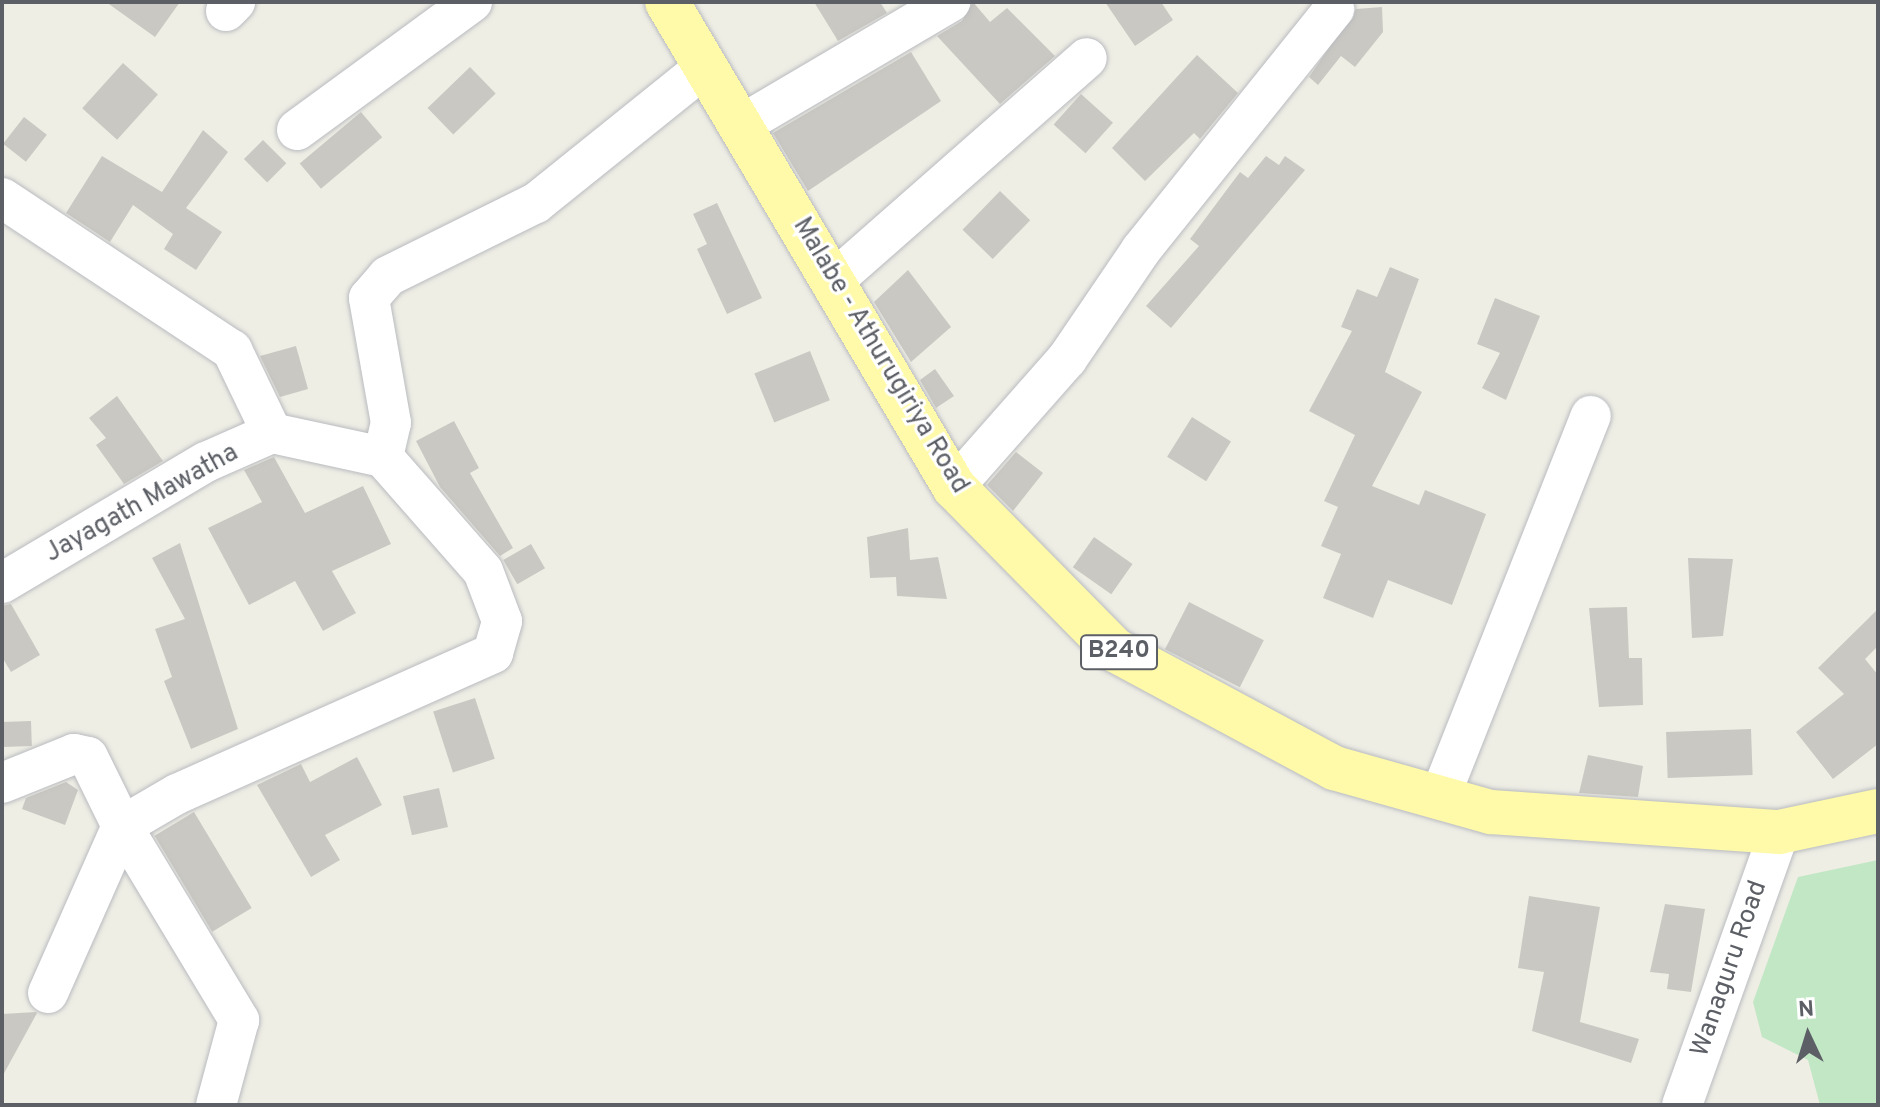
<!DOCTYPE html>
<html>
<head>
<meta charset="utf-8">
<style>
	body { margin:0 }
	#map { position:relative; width:1880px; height:1107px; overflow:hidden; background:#efeee5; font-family:Overpass,sans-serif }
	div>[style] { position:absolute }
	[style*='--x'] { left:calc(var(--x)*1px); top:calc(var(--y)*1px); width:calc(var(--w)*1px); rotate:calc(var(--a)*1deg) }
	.green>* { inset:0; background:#c1e7c5 }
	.building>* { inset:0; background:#cac8c2; transform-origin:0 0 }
	.roads { filter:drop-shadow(0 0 2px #b9bbc0) drop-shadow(0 0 2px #b9bbc0) }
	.minor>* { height:40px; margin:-20px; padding:0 20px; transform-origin:20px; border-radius:20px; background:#fff }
	.major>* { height:44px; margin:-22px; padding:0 22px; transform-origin:22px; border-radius:22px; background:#fffaa9 }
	span { translate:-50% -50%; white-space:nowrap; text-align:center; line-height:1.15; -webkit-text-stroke:6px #fff; paint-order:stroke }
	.shield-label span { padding:2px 6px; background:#fff; border:2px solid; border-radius:6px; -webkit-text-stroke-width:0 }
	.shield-label { font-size:24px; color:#5c5f65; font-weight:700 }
	.street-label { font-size:26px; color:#5c5f65 }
	.frame { position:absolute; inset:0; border:4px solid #5c5f65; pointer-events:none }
	.north { position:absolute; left:1768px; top:995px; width:80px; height:80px; -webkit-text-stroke:6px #fff; paint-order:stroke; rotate:356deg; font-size:22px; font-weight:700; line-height:32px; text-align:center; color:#5c5f65 }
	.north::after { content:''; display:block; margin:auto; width:28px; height:36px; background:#5c5f65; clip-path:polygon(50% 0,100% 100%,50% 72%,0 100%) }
</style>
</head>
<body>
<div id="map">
	<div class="green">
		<i style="clip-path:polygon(1878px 860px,1878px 1105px,1820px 1105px,1808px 1060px,1762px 1037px,1753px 1002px,1798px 877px)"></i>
	</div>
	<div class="building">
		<i style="clip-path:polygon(106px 2px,180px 2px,155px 37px)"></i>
		<i style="clip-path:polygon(814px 2px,880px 2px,887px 13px,838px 41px)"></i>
		<i style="clip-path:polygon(973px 2px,990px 22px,1007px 8px,1055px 56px,1000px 104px,937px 36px,962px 21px)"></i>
		<i style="clip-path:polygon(1105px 2px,1161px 2px,1173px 20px,1135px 46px)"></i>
		<i style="clip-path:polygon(1382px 7px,1383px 32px,1355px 67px,1341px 56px,1318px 85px,1309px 77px,1356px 9px)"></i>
		<i style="clip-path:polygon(911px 52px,941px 101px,808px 191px,773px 133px)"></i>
		<i style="clip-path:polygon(1197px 55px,1238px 93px,1200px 139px,1194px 133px,1145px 181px,1112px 148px)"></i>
		<i style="left:123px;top:63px;width:47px;height:61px;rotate:42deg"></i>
		<i style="left:470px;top:67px;width:37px;height:59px;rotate:46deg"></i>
		<i style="left:1081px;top:94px;width:43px;height:41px;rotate:42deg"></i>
		<i style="left:361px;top:112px;width:33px;height:80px;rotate:50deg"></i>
		<i style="left:24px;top:117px;width:29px;height:34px;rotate:38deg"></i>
		<i style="clip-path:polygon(203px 130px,228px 152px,186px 208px,222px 232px,196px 270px,164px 249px,173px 234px,133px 205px,110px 242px,66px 213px,102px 156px,162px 192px)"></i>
		<i style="left:263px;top:140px;width:33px;height:27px;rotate:45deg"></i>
		<i style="clip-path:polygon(1266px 156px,1279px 165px,1285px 156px,1305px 170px,1171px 328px,1146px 306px,1199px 246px,1190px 239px,1240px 172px,1248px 178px)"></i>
		<i style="left:1000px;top:191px;width:42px;height:54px;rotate:44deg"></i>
		<i style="clip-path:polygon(717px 203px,762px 298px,727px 314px,697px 249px,707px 244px,693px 214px)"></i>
		<i style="clip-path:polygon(1390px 267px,1419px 279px,1385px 372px,1422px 392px,1372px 486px,1419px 505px,1425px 490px,1486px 514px,1452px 605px,1388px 580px,1373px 618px,1323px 598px,1341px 554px,1321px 546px,1338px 507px,1324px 501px,1355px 435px,1309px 411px,1352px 331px,1341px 327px,1357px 289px,1377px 297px)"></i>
		<i style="clip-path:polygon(908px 270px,951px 327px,911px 362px,874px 302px)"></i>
		<i style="clip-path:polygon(1495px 298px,1540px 316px,1506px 400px,1482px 388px,1500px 353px,1477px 344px)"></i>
		<i style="clip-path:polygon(296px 346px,308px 389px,280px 397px,260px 356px)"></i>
		<i style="left:810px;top:351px;width:53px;height:60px;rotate:68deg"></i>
		<i style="clip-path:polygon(935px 369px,954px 396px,936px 408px,920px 380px)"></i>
		<i style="clip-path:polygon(117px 396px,163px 461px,124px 484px,96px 445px,106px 438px,89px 418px)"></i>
		<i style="left:1192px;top:417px;width:46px;height:47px;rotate:32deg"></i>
		<i style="clip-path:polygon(454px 421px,479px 468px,470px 473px,513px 548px,500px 556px,440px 487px,416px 441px)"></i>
		<i style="clip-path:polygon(1016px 452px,1043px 473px,1013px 511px,987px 485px)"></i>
		<i style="clip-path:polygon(274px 457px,305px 513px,363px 486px,391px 544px,332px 571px,356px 613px,323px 631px,295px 581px,249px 605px,208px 528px,262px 502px,244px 470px)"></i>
		<i style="clip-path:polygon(908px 528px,910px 560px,938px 557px,947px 599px,897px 596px,896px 577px,870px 578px,867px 537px)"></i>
		<i style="left:1094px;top:537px;width:47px;height:37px;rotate:35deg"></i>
		<i style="clip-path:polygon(180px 543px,238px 729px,191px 749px,164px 681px,172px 677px,155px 629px,185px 619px,152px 558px)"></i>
		<i style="left:531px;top:544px;width:28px;height:32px;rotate:60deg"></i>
		<i style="clip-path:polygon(1688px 558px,1733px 559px,1723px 636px,1692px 638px)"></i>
		<i style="left:1189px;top:602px;width:84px;height:53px;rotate:27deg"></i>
		<i style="clip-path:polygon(11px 604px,40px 655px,11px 672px,2px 657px,2px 606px)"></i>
		<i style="clip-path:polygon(1627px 607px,1629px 658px,1642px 658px,1643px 705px,1599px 707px,1589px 608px)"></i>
		<i style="clip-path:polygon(1878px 609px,1878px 646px,1865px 659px,1878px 675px,1878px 744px,1833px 779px,1796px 732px,1844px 694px,1818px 668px)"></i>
		<i style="left:475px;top:698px;width:64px;height:44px;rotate:72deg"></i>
		<i style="left:31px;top:721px;width:25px;height:29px;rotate:88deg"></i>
		<i style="left:1751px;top:729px;width:46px;height:85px;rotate:88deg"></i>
		<i style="clip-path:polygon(1588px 755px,1643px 766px,1638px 797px,1579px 793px)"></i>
		<i style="clip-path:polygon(357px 757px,382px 805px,325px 835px,340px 860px,311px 877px,257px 785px,301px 764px,310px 782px)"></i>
		<i style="clip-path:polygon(66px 782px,78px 790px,65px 825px,22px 809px,26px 798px)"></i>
		<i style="left:439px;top:788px;width:40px;height:37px;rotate:77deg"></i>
		<i style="left:194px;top:812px;width:112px;height:46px;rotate:59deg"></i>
		<i style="clip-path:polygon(1529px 896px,1600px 907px,1580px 1022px,1639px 1039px,1631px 1063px,1532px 1031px,1544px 972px,1518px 968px)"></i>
		<i style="clip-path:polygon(1665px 904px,1705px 909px,1691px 992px,1667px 989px,1669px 974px,1650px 972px)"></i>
		<i style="clip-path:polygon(36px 1012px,37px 1013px,2px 1077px,2px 1014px)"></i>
	</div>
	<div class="roads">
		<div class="minor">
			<i style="--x:226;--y:11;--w:13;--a:-45"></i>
			<i style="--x:741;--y:125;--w:243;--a:-30.5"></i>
			<i style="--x:297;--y:130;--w:217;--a:-36.2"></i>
			<i style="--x:2;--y:198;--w:276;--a:33.5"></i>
			<i style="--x:232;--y:350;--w:92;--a:64.3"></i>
			<i style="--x:832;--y:282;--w:339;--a:-41.3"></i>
			<i style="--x:954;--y:487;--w:171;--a:-48.6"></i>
			<i style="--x:1067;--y:359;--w:132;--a:-55.8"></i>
			<i style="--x:1141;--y:250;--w:309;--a:-51.3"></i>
			<i style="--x:2;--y:583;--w:237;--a:-30.7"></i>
			<i style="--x:206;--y:462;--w:72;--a:-23.7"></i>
			<i style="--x:272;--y:433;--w:114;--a:12.2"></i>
			<i style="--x:383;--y:457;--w:35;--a:-77"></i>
			<i style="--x:391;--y:423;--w:127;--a:-100"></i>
			<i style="--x:369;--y:298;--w:29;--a:-49"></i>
			<i style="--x:388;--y:276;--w:165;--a:-26.3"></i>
			<i style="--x:536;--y:203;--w:216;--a:-38.8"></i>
			<i style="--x:2;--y:783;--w:78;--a:-21.9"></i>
			<i style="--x:74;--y:754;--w:14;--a:12"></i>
			<i style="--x:88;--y:757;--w:77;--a:63.8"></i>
			<i style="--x:122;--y:826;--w:64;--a:-30.2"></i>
			<i style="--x:177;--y:794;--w:346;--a:-24"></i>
			<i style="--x:493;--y:653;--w:33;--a:-74"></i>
			<i style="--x:502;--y:621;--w:53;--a:-110.8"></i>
			<i style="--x:483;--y:571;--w:152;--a:-131.3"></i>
			<i style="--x:1439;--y:799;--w:412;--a:-68.4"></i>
			<i style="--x:122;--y:826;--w:227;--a:58.9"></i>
			<i style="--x:239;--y:1020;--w:88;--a:105.1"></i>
			<i style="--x:48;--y:993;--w:183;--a:-66.1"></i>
			<i style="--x:1682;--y:1105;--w:290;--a:-70.4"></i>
		</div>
		<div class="major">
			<i style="--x:667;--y:2;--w:564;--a:59.38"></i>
			<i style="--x:954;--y:487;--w:229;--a:45.4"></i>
			<i style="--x:1115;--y:650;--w:249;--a:28.3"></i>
			<i style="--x:1334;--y:768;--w:163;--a:15.7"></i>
			<i style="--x:1491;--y:812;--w:289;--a:4"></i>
			<i style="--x:1779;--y:832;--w:101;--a:-12"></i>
		</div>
	</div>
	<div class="shield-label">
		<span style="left:1119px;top:652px">B240</span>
	</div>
	<div class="street-label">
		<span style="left:880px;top:356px;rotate:59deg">Malabe - Athurugiriya Road</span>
		<span style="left:142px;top:504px;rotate:-29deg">Jayagath Mawatha</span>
		<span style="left:1730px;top:969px;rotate:-71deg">Wanaguru Road</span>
	</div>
	<div class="frame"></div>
	<div class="north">N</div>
</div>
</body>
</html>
